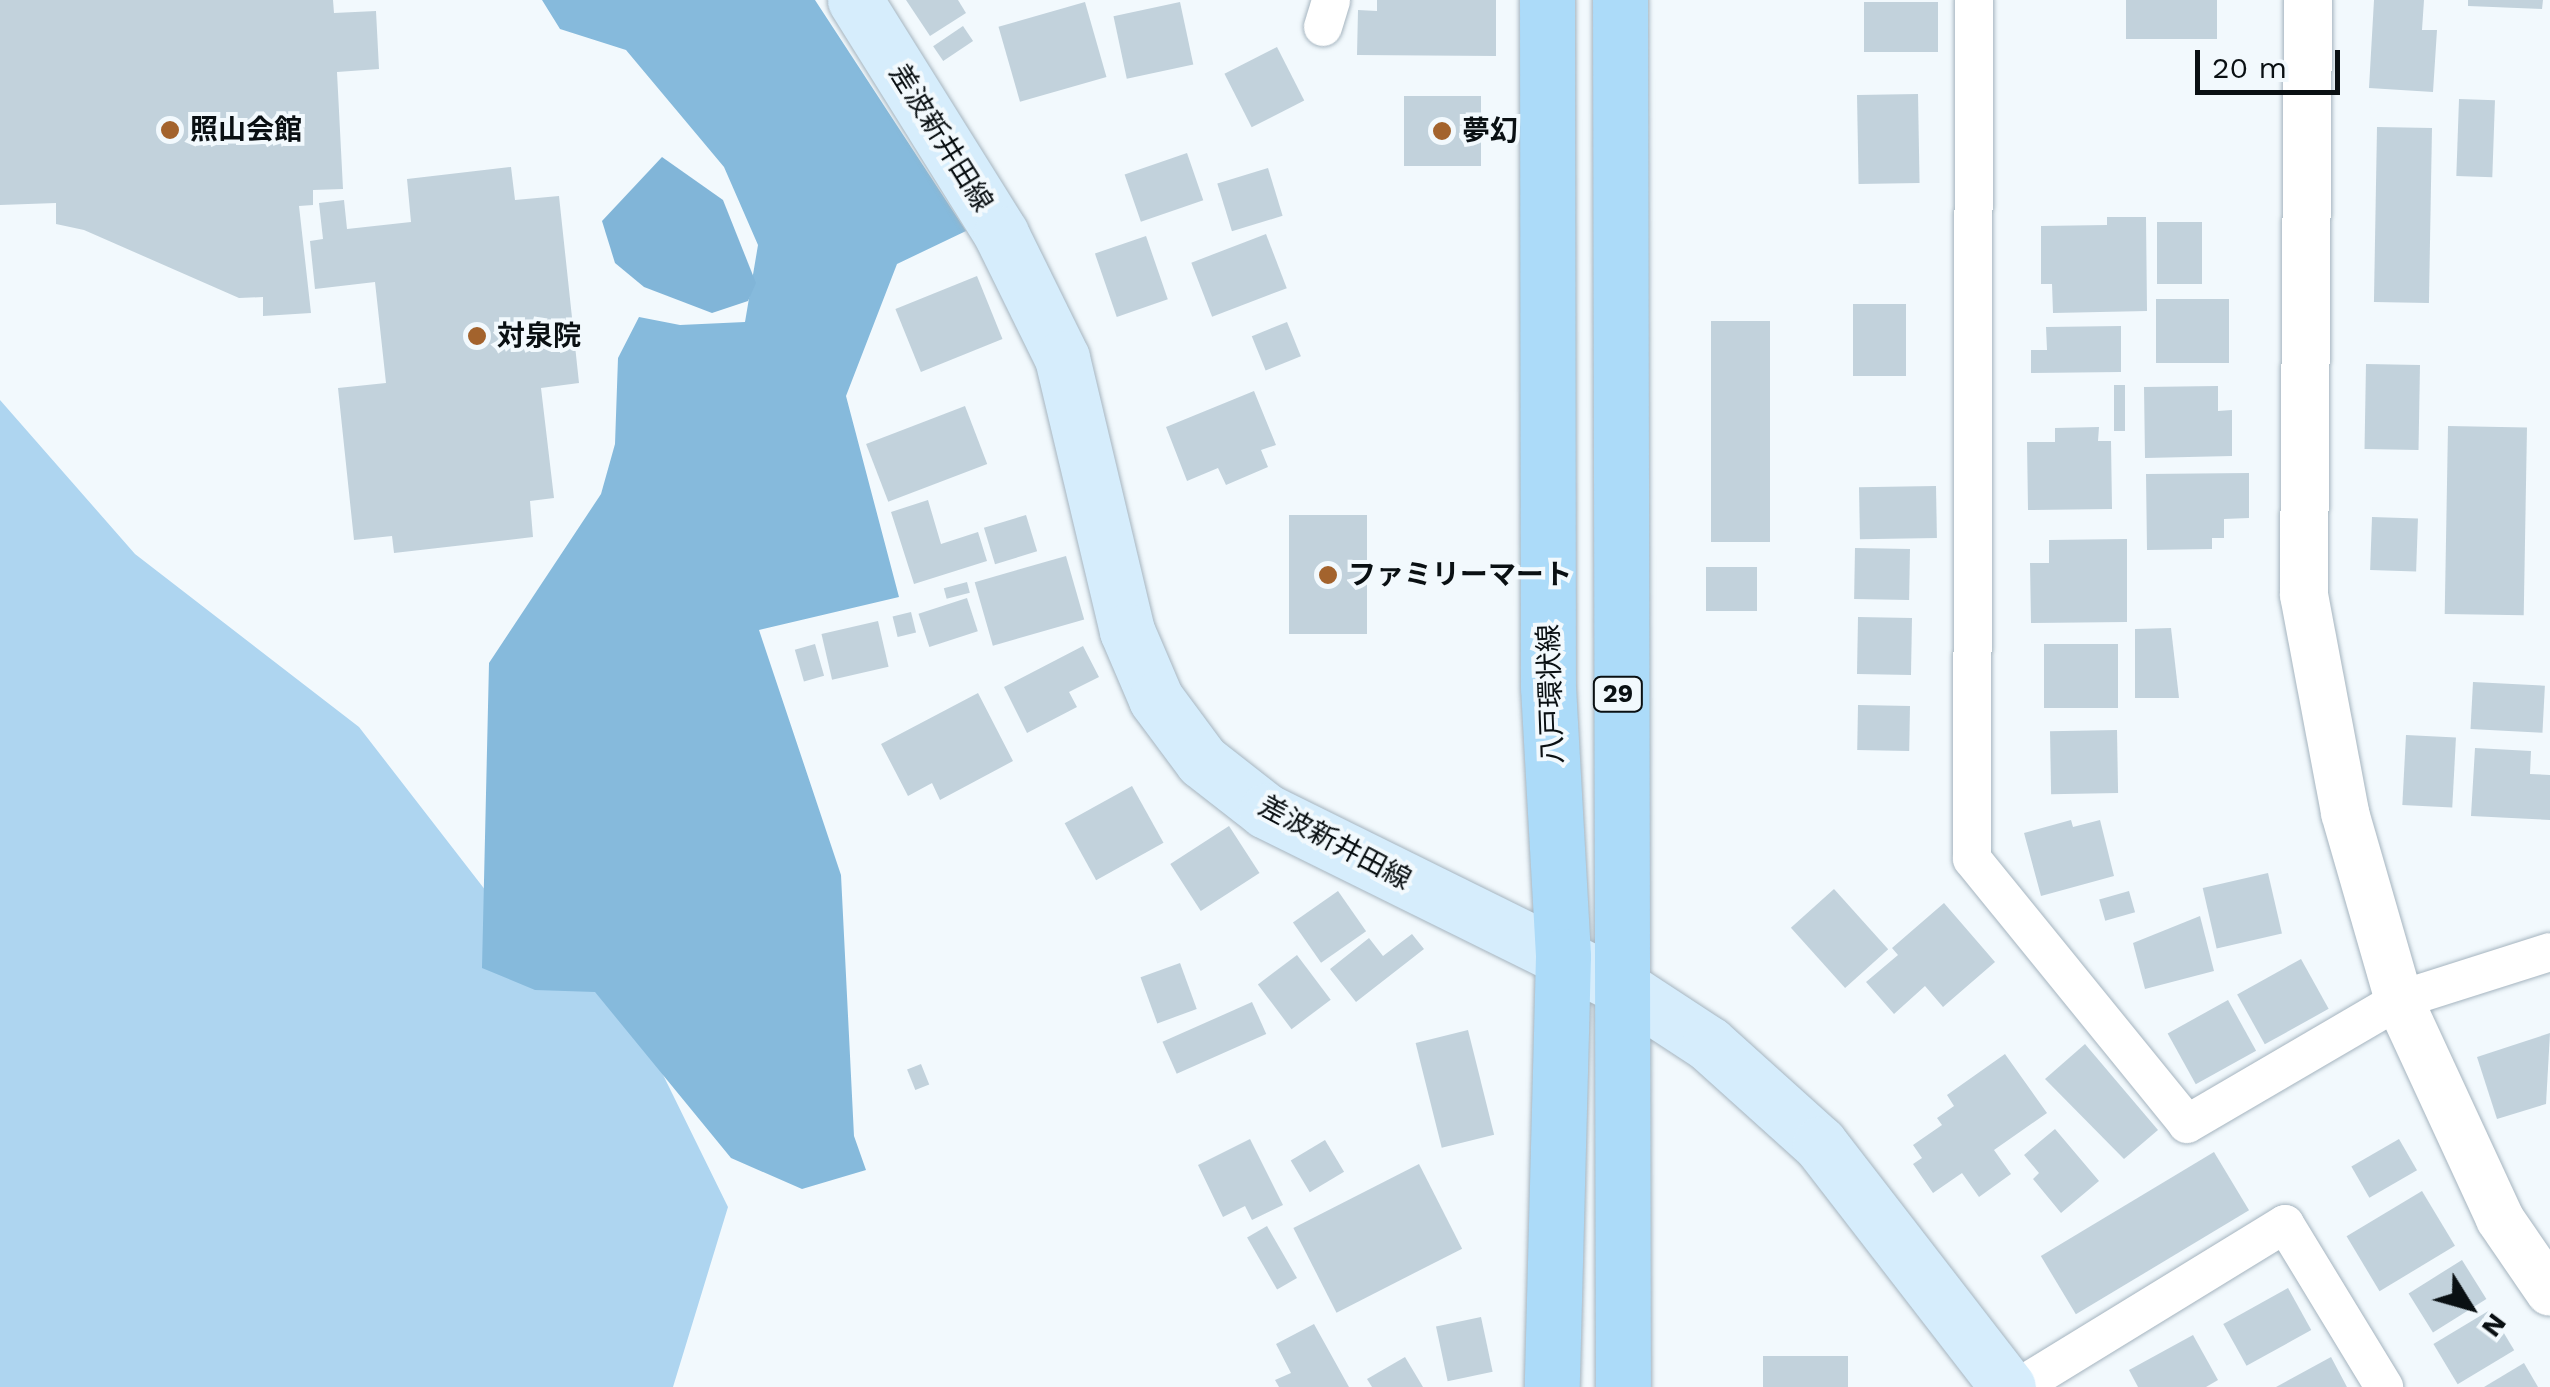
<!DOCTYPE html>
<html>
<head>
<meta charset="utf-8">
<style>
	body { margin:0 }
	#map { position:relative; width:2550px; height:1387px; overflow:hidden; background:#f2f9fd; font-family:"Work Sans","Noto Sans JP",sans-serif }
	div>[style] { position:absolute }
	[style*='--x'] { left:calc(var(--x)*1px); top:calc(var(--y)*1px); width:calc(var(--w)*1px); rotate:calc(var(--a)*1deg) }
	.green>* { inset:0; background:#aed5f0 }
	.forest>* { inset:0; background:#86badc }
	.water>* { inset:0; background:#81b5d8 }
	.building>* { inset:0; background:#c2d2dc; transform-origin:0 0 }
	.roads { filter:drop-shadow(0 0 2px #a5b4bf) drop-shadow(0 0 2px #a5b4bf) }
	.minor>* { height:38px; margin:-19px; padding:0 19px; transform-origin:19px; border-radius:19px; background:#fff }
	.tertiary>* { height:48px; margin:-24px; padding:0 24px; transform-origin:24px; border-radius:24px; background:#fff }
	.secondary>* { height:55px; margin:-27.5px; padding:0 27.5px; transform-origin:27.5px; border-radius:27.5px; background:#d6edfc }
	.primary>* { height:55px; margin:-27.5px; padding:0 27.5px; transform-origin:27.5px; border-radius:27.5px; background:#acdbf9 }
	.dots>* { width:28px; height:28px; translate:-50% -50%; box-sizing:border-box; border:5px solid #f2f9fd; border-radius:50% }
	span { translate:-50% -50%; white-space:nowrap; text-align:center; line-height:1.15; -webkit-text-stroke:8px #f2f9fd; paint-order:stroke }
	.shield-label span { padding:2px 8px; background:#f2f9fd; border:2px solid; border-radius:8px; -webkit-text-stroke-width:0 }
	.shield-label { font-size:25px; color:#0a1013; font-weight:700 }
	.poi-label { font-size:28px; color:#0a1013; font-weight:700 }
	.left { translate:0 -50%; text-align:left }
	.street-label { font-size:28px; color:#0a1013 }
	.north { position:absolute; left:2420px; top:1257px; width:100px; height:100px; -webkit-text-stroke:8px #f2f9fd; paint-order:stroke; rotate:127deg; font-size:28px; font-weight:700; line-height:40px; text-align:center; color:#0a1013 }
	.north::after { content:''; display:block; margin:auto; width:35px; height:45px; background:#0a1013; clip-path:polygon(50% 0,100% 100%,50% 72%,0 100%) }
	.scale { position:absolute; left:2195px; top:50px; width:145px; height:45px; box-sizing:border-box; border:5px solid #0a1013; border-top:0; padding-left:12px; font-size:30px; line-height:35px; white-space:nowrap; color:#0a1013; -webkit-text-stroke:8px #f2f9fd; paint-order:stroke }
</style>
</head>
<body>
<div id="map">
	<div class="green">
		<i style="clip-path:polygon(0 400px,135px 554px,359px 727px,517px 931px,613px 973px,728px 1207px,673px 1387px,0 1387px)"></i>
	</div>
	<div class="forest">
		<i style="clip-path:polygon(542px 0,815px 0,966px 231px,897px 264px,846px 396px,899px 597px,759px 630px,841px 875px,854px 1136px,866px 1170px,802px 1189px,731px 1158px,595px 992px,535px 990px,482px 968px,489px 663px,601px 494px,615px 444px,618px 358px,639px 317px,680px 325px,745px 322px,758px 245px,724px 167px,626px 50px,560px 29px)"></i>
	</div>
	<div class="water">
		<i style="clip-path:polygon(662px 157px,723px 200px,756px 283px,748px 301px,712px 313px,644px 287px,615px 263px,602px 221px)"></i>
	</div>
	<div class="building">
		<i style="clip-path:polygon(0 0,333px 0,334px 13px,376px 11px,379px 69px,337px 72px,343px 189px,313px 190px,313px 205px,299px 206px,311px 313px,263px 316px,263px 297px,239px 298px,84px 230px,56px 224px,56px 203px,0 205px)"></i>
		<i style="clip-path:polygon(906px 0,958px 0,966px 13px,930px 36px)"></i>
		<i style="clip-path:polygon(1377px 0,1496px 0,1496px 56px,1357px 55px,1358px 10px,1377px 11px)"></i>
		<i style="left:2126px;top:0;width:91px;height:39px"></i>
		<i style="clip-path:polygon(2374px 0,2424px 0,2422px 30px,2437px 30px,2433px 92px,2369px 88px)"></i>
		<i style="clip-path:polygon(2468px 0,2543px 0,2542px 9px,2468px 6px)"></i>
		<i style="left:1085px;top:2px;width:78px;height:90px;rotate:74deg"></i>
		<i style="left:1180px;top:2px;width:64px;height:68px;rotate:78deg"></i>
		<i style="left:1864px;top:2px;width:74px;height:50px"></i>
		<i style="left:963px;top:26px;width:18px;height:36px;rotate:56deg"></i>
		<i style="left:1277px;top:47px;width:60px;height:59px;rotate:63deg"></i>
		<i style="left:1918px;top:94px;width:89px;height:61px;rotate:89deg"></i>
		<i style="left:1404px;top:96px;width:77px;height:70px"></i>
		<i style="left:2459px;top:99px;width:36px;height:77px;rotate:2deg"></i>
		<i style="left:2377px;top:127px;width:55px;height:175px;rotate:1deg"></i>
		<i style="left:1187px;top:153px;width:50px;height:66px;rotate:71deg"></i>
		<i style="clip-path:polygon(511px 167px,515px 200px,559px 196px,579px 383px,541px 388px,554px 498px,530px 501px,533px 537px,394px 553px,392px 536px,354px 540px,338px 388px,386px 383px,375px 282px,315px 289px,310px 241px,323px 239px,319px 203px,344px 200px,347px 229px,411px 222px,407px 179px)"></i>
		<i style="left:1268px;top:168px;width:50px;height:53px;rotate:73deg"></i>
		<i style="clip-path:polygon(2107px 217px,2146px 217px,2147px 311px,2053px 313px,2052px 284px,2041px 284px,2041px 226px,2107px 225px)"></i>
		<i style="left:2202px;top:222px;width:62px;height:45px;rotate:90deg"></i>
		<i style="left:1266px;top:234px;width:58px;height:80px;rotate:69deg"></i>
		<i style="left:1146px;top:236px;width:67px;height:54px;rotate:71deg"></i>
		<i style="left:977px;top:276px;width:68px;height:88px;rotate:68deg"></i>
		<i style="left:2156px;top:299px;width:73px;height:64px"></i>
		<i style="left:1853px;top:304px;width:53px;height:72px"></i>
		<i style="left:1711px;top:321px;width:59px;height:221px"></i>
		<i style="left:1287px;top:322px;width:37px;height:38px;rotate:68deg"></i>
		<i style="clip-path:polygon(2121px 326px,2121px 372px,2031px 373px,2031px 350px,2047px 350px,2046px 327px)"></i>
		<i style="left:2366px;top:364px;width:54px;height:85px;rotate:1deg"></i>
		<i style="left:2114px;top:385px;width:11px;height:46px"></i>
		<i style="clip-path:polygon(2218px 386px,2218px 411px,2232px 410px,2232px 456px,2145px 458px,2144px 387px)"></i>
		<i style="clip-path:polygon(1254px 391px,1276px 445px,1261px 450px,1268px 467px,1226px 485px,1218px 468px,1187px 481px,1166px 427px)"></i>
		<i style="left:965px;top:406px;width:62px;height:106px;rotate:69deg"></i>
		<i style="left:2448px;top:426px;width:79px;height:188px;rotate:1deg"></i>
		<i style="clip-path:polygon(2099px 427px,2098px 441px,2111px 441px,2112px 509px,2028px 510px,2027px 442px,2055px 442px,2055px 428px)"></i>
		<i style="clip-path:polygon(2249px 473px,2249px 518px,2224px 519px,2224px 538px,2212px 538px,2212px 549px,2147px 550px,2146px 474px)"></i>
		<i style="left:1936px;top:486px;width:52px;height:77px;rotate:89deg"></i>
		<i style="clip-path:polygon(928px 500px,941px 544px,978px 532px,987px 561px,914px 584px,891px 512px)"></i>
		<i style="left:1026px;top:515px;width:38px;height:44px;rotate:73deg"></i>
		<i style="left:1289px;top:515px;width:78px;height:119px"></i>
		<i style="left:2372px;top:517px;width:46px;height:53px;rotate:2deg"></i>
		<i style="clip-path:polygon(2127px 539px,2127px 622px,2031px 623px,2030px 563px,2049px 563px,2049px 540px)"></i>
		<i style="left:1855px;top:548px;width:55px;height:51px;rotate:1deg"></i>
		<i style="left:1066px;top:556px;width:66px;height:95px;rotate:74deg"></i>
		<i style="left:1706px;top:567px;width:51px;height:44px"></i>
		<i style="left:967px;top:582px;width:11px;height:24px;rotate:75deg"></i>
		<i style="left:967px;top:598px;width:35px;height:51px;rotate:72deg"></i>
		<i style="left:911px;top:612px;width:21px;height:19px;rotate:76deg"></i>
		<i style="left:1858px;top:617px;width:54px;height:57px;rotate:1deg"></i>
		<i style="left:878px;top:621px;width:47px;height:58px;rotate:77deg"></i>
		<i style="clip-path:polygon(2171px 628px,2179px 698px,2135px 698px,2135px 629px)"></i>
		<i style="left:815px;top:644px;width:33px;height:21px;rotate:74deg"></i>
		<i style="left:2044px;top:644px;width:74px;height:64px"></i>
		<i style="clip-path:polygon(1083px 646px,1099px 677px,1069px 692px,1077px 707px,1027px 733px,1004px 687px)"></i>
		<i style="left:2473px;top:682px;width:72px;height:47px;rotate:3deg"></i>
		<i style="clip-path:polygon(978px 693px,1013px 761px,940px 800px,932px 783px,908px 796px,881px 744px)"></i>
		<i style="left:1858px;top:705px;width:52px;height:45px;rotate:1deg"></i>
		<i style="left:2117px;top:730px;width:63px;height:67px;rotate:89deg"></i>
		<i style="left:2406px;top:735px;width:50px;height:70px;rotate:3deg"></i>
		<i style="clip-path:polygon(2475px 748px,2531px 751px,2530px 774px,2550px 775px,2550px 820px,2471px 816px)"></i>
		<i style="left:1132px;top:786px;width:65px;height:77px;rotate:61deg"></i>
		<i style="clip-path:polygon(2071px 820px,2073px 827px,2100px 820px,2114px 876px,2041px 896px,2024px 833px)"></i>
		<i style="left:1229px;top:826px;width:56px;height:70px;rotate:57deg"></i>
		<i style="left:2268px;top:873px;width:62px;height:67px;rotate:77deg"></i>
		<i style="left:1834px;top:889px;width:81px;height:58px;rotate:48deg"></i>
		<i style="left:1338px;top:891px;width:49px;height:55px;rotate:55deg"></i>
		<i style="left:2129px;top:891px;width:22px;height:31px;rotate:74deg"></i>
		<i style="clip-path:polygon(1944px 903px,1995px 962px,1943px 1007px,1925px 986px,1894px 1014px,1866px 982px,1898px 955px,1892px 948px)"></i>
		<i style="clip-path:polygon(2200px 916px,2214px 971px,2145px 989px,2133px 943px)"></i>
		<i style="clip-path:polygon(1412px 934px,1424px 949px,1356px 1002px,1330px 969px,1369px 938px,1383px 956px)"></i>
		<i style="left:1297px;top:955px;width:56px;height:49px;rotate:53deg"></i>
		<i style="left:2301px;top:959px;width:57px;height:73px;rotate:61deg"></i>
		<i style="left:1180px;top:963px;width:49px;height:42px;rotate:70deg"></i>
		<i style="left:2228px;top:1000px;width:58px;height:69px;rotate:61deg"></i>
		<i style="left:1252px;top:1002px;width:35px;height:98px;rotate:66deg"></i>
		<i style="left:1468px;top:1030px;width:108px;height:54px;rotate:76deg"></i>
		<i style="clip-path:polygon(2550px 1033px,2546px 1104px,2497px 1119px,2477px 1057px)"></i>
		<i style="clip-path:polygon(2085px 1044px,2158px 1130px,2124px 1159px,2045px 1079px)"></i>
		<i style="clip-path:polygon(2005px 1054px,2047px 1113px,1994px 1150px,2011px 1174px,1979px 1197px,1962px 1173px,1933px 1193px,1913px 1164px,1922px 1158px,1913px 1145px,1942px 1125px,1937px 1118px,1954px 1106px,1947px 1095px)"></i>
		<i style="left:921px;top:1064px;width:22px;height:15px;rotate:68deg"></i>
		<i style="clip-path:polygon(2055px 1129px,2099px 1181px,2061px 1213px,2033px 1179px,2039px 1173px,2024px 1155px)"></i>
		<i style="clip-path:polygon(1250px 1139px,1283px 1205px,1252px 1220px,1245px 1206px,1223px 1217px,1198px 1165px)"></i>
		<i style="left:2399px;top:1139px;width:36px;height:55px;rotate:60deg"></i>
		<i style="left:1325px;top:1140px;width:37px;height:40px;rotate:59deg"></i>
		<i style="left:2214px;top:1152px;width:68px;height:202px;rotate:59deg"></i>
		<i style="left:1419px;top:1164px;width:95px;height:141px;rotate:63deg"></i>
		<i style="left:2422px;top:1191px;width:64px;height:88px;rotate:59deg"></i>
		<i style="left:1267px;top:1226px;width:60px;height:23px;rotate:60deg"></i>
		<i style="left:2462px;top:1260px;width:46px;height:63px;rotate:58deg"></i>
		<i style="left:2288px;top:1288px;width:48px;height:74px;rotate:61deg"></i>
		<i style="left:2490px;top:1310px;width:47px;height:66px;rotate:59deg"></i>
		<i style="left:1481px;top:1317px;width:56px;height:46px;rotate:78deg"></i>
		<i style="clip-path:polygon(1314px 1324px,1349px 1387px,1279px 1387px,1275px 1380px,1291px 1373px,1276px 1344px)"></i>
		<i style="clip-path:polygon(2193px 1335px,2218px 1380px,2206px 1387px,2138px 1387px,2129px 1370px)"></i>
		<i style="left:1763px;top:1356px;width:85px;height:31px"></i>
		<i style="clip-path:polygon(1405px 1357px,1423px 1387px,1372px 1387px,1367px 1379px)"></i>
		<i style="clip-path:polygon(2331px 1357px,2347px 1387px,2276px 1387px)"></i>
		<i style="clip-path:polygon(2524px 1363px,2538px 1387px,2484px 1387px)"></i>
	</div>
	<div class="roads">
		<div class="minor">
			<i style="--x:1974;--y:0;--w:859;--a:90.13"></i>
			<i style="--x:1972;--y:859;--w:341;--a:50.9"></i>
			<i style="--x:2187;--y:1124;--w:246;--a:-30.3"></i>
			<i style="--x:2399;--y:1000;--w:158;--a:-17.6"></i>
			<i style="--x:1323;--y:27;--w:28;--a:-73"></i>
			<i style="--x:2019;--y:1387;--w:312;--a:-31.5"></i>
			<i style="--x:2285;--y:1224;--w:191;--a:58.7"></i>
		</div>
		<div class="tertiary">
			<i style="--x:2308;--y:0;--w:595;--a:90.39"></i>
			<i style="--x:2304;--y:595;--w:222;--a:79.3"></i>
			<i style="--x:2345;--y:813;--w:195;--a:73.9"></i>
			<i style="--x:2399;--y:1000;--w:241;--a:65.2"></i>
			<i style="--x:2500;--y:1219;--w:88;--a:55.6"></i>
		</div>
		<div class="secondary">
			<i style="--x:855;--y:0;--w:276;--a:58"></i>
			<i style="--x:1001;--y:234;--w:138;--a:63.8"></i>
			<i style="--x:1062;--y:358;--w:281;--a:76.6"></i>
			<i style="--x:1127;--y:631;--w:74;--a:66.9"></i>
			<i style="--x:1156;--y:699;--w:77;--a:53.4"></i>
			<i style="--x:1202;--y:761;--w:81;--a:38"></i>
			<i style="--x:1266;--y:811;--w:397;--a:26.3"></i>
			<i style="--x:1622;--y:987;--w:104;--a:33.2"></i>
			<i style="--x:1709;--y:1044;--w:149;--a:42"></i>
			<i style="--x:1820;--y:1144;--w:307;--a:52.3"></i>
		</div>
		<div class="primary">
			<i style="--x:1547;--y:0;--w:687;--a:89.92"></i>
			<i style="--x:1548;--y:687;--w:269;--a:86.8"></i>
			<i style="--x:1563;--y:956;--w:431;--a:91.5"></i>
			<i style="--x:1620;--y:0;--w:1387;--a:89.88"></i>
		</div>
	</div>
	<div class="dots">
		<i style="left:170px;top:130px;background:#a3632d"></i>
		<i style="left:1442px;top:131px;background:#a3632d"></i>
		<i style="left:477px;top:336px;background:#a3632d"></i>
		<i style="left:1328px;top:575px;background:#a3632d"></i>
	</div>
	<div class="shield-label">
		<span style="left:1618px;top:694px">29</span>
	</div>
	<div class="poi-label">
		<span class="left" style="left:190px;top:130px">照山会館</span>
		<span class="left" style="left:1462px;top:131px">夢幻</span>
		<span class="left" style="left:497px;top:336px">対泉院</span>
		<span class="left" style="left:1348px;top:575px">ファミリーマート</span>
	</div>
	<div class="street-label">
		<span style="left:941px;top:138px;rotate:58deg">差波新井田線</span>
		<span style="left:1551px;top:694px;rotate:-92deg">八戸環状線</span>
		<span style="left:1335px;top:843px;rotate:28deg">差波新井田線</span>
	</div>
	<div class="north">N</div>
	<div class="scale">20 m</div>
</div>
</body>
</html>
